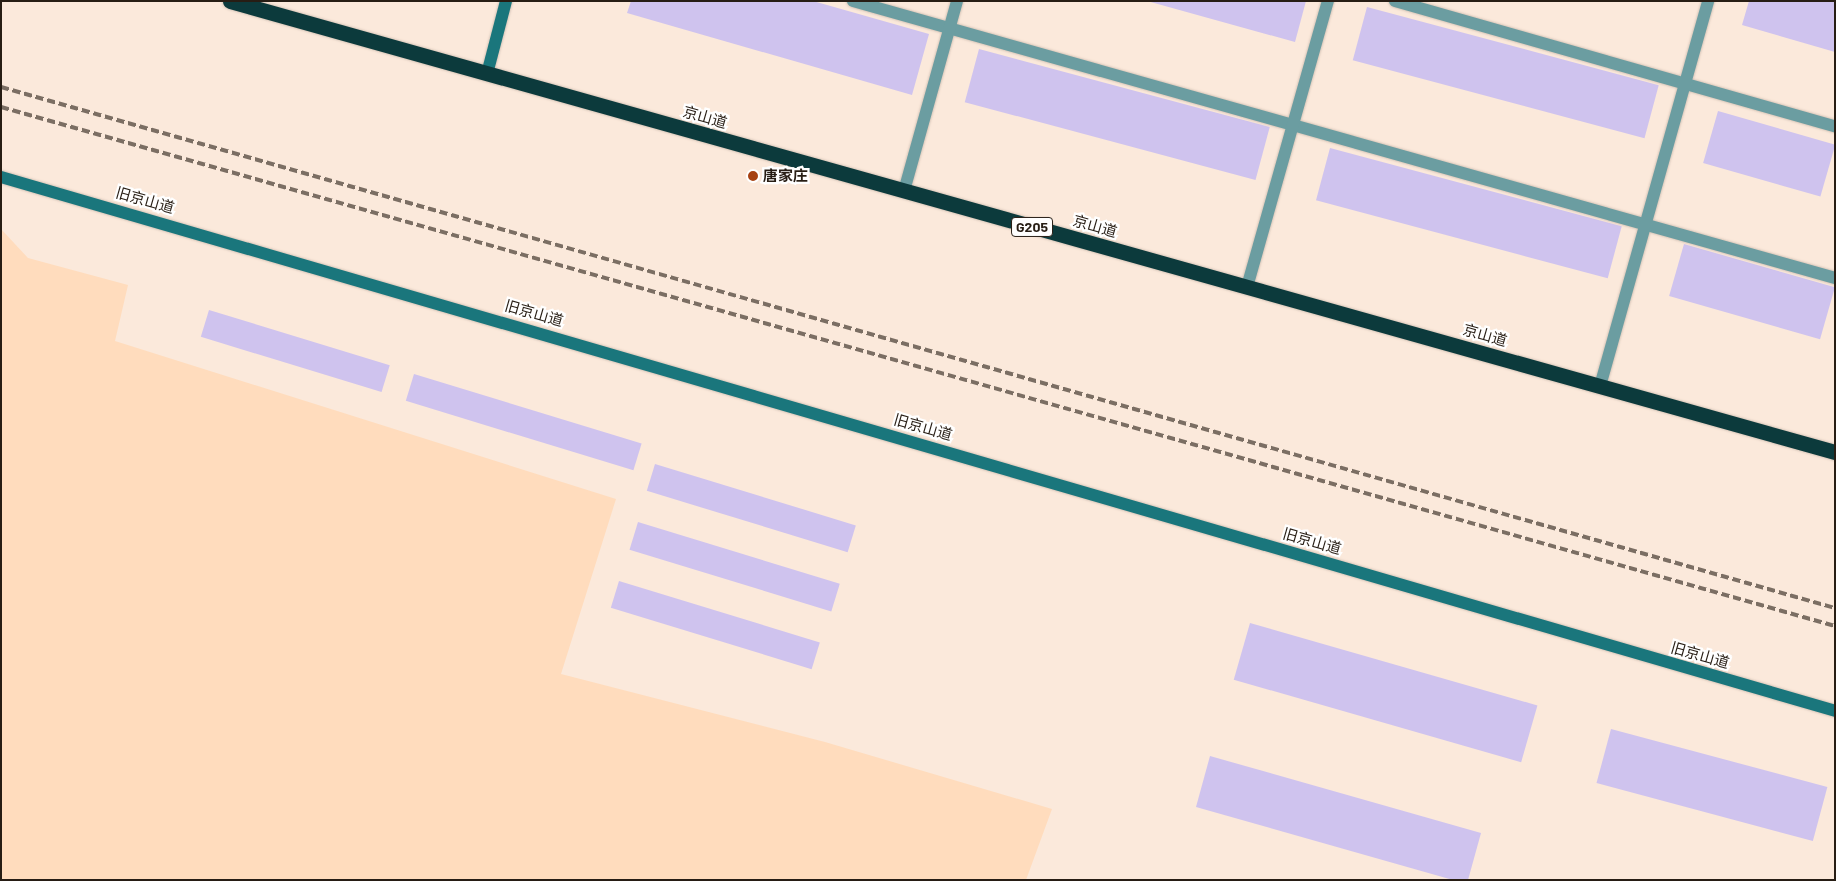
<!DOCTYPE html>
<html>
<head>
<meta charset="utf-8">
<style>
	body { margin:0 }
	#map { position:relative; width:1836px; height:881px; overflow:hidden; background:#fbe9db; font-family:Barlow,"Noto Sans SC",sans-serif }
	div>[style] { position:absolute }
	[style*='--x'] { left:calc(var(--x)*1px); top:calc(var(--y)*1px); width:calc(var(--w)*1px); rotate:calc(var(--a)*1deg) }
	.built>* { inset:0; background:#ffdcbd }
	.building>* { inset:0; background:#cfc3ee; transform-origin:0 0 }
	.roads { filter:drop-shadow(0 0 1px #d5c4b7) drop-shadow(0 0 1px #d5c4b7) }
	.lane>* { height:12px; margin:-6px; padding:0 6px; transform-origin:6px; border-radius:6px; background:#6b9da1 }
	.secondary>* { height:12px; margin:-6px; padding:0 6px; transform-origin:6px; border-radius:6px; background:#1a767c }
	.highway>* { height:15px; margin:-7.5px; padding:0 7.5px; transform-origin:7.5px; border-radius:7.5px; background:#0c3a3c }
	.rail>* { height:4px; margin-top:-2px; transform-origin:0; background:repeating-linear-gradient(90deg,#7b6e63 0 8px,transparent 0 12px) }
	.dots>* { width:14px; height:14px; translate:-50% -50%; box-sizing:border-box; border:2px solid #fff; border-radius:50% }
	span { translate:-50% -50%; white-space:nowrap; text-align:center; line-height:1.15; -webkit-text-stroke:4.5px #fff; paint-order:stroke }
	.shield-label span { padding:1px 4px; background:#fff; border:1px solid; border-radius:4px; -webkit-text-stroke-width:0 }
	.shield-label { font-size:14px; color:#271d14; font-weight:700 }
	.street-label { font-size:15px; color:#271d14 }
	.poi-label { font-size:15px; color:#271d14; font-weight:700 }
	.left { translate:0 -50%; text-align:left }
	.frame { position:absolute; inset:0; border:2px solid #271d14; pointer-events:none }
</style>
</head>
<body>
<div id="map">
	<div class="built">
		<i style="clip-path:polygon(1px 229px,28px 258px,128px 285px,115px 341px,616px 499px,561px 674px,825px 742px,1052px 809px,1026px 880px,1px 880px)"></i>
	</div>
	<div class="building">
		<i style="clip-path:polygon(631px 1px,813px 1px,929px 34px,912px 95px,627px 13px)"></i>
		<i style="clip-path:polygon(1147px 1px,1306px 1px,1295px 42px)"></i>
		<i style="clip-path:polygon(1749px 1px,1835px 1px,1835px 52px,1742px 25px)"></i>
		<i style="left:1367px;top:7px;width:302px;height:55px;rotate:15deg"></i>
		<i style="left:979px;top:49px;width:301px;height:55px;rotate:15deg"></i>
		<i style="left:1718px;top:111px;width:122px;height:54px;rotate:16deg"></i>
		<i style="left:1330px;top:148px;width:302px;height:54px;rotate:15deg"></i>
		<i style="left:1684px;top:244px;width:157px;height:54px;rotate:16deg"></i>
		<i style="left:209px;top:310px;width:189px;height:28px;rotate:17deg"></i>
		<i style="left:414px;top:374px;width:238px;height:28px;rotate:17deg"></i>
		<i style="left:655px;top:464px;width:210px;height:28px;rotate:17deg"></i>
		<i style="left:638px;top:522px;width:211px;height:29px;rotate:17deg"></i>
		<i style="left:619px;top:581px;width:210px;height:28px;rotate:17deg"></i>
		<i style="left:1250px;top:623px;width:299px;height:59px;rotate:16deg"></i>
		<i style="left:1611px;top:729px;width:224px;height:56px;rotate:15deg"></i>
		<i style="clip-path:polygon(1210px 756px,1481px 833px,1468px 880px,1453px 880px,1196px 807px)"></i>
	</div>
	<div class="roads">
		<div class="lane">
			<i style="--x:853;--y:1;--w:1020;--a:15.75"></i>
			<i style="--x:1395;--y:1;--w:457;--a:15.9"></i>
			<i style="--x:904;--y:191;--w:197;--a:-74.4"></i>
			<i style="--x:1247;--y:287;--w:297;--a:-74.2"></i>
			<i style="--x:1600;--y:386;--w:400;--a:-74.3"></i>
		</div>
		<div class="secondary">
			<i style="--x:487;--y:74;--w:75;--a:-75.4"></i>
			<i style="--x:1;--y:177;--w:1910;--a:16.23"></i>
		</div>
		<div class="highway">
			<i style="--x:230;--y:1;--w:1667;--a:15.7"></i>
		</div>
	</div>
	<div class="rail">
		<i style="--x:1;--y:87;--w:1907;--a:15.86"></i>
		<i style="--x:1;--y:107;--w:1906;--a:15.8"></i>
	</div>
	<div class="dots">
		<i style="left:753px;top:176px;background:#a64112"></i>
	</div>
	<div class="shield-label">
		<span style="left:1032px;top:227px">G205</span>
	</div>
	<div class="street-label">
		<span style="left:705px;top:117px;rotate:16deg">京山道</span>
		<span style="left:145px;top:200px;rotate:16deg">旧京山道</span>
		<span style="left:1095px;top:226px;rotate:16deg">京山道</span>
		<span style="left:534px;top:313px;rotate:16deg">旧京山道</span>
		<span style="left:1485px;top:335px;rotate:16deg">京山道</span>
		<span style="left:923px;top:427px;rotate:16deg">旧京山道</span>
		<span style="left:1312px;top:541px;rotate:16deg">旧京山道</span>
		<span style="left:1700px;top:655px;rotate:16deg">旧京山道</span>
	</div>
	<div class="poi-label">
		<span class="left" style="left:763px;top:176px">唐家庄</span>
	</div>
	<div class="frame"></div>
</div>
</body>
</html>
